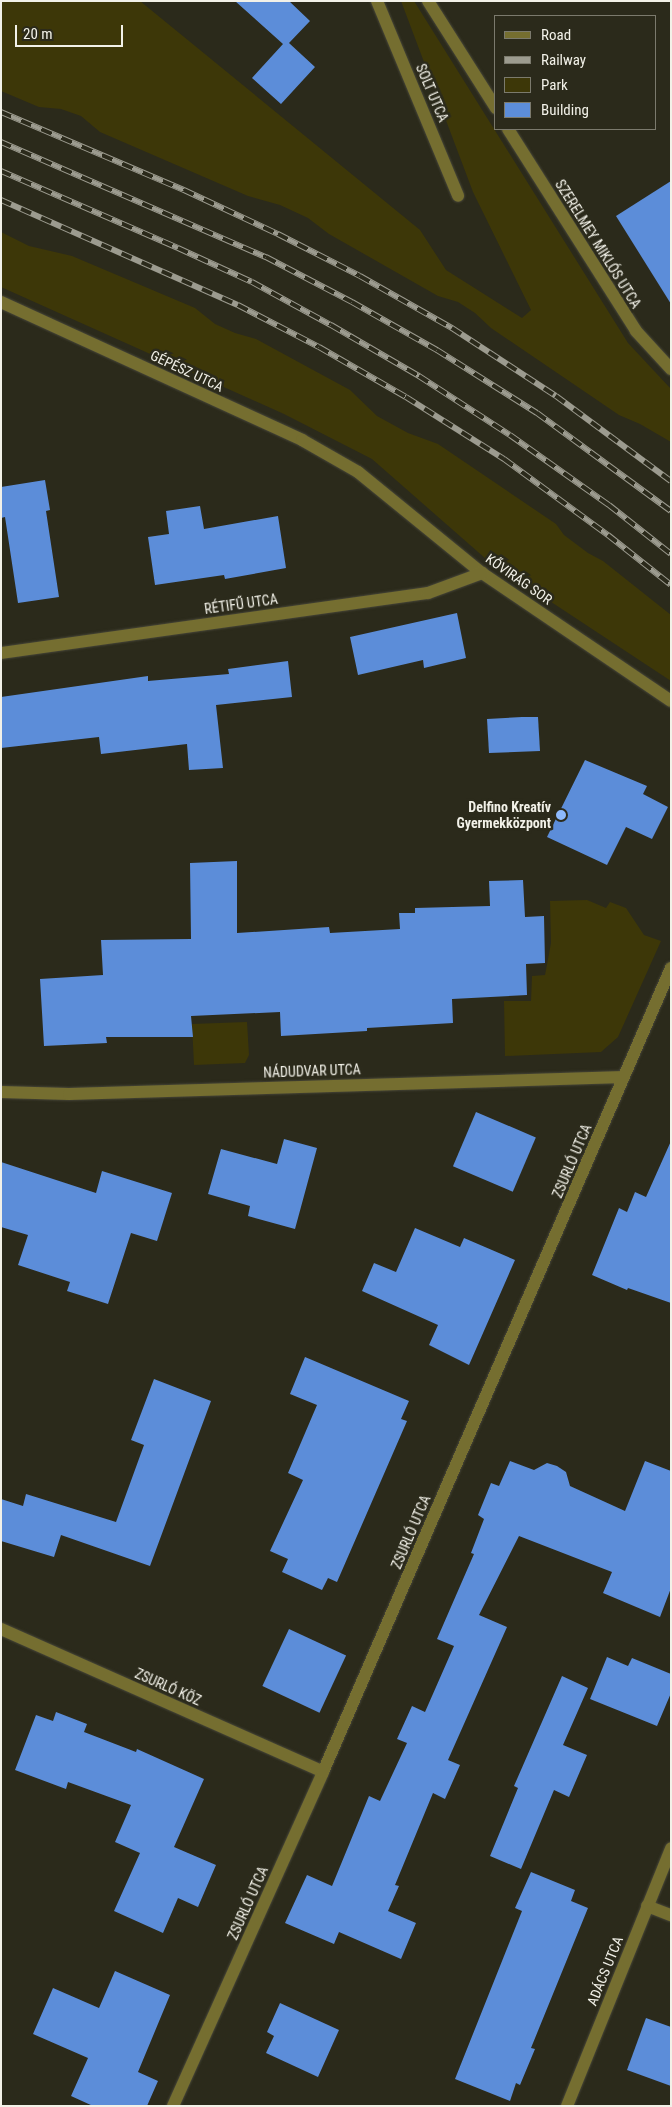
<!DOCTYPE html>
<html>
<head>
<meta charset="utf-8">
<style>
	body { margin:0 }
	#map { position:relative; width:672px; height:2107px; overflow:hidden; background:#2b2a1b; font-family:"Roboto Condensed",sans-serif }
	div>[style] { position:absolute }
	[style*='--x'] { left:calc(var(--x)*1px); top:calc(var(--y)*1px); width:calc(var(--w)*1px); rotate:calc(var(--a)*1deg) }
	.green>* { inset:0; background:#3d3708 }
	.building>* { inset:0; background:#5c8dd9; transform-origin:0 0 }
	.roads { filter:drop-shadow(0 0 1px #474638) drop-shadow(0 0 1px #474638) }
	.lane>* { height:12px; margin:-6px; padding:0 6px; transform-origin:6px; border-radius:6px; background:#756e30 }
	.street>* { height:12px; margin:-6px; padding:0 6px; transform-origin:6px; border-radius:6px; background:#756e30 }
	.rail>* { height:5.5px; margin-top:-2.75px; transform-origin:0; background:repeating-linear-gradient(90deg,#2b2a1b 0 11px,#9c9b8f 0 22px); box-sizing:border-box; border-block:1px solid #9c9b8f }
	.dots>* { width:14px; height:14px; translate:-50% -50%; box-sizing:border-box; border:2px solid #2b2a1b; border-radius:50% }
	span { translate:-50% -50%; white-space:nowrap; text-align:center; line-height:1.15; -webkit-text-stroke:5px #2b2a1b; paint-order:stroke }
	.street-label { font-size:14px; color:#f2f1e8 }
	.poi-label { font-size:14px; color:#f2f1e8; font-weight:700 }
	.right { translate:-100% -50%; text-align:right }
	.frame { position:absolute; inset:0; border:2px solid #f2f1e8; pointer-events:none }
	.legend { position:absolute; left:494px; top:15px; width:162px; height:115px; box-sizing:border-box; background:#2b2a1b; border:1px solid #7b7a6d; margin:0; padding:6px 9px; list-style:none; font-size:15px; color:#f2f1e8 }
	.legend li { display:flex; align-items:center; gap:10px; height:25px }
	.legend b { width:25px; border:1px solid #7b7a6d }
	.scale { position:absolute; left:15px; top:25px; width:108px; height:22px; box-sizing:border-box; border:2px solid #f2f1e8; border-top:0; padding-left:6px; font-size:15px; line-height:18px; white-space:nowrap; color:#f2f1e8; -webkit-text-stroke:4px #2b2a1b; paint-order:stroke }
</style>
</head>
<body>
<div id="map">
	<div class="green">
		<i style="clip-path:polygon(1px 1px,140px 1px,420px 230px,446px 270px,522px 318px,531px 310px,473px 192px,401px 1px,414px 1px,628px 343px,671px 389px,671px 442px,640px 424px,619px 415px,491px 328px,475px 313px,458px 302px,438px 296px,329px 234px,308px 218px,280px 205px,248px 196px,100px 132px,81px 116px,61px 109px,39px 107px,1px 91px)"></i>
		<i style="clip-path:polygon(1px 232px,29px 246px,72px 256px,195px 308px,215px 324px,235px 333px,256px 339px,350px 390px,377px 416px,408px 433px,438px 444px,556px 524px,564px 535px,588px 553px,603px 561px,671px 615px,671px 681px,486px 559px,372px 459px,284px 414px,1px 287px)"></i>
		<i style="clip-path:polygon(587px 900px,606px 908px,610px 902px,626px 908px,644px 935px,661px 941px,618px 1037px,601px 1052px,505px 1056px,504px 1001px,531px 1001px,532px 976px,545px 975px,551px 943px,550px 901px)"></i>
		<i style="clip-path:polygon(247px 1022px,249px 1055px,245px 1063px,194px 1065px,192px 1024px)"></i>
	</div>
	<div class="building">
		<i style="clip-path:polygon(235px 1px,289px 1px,310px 21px,289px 43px,315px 67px,281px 104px,252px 78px,283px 44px)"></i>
		<i style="clip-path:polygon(671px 181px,671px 304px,616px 216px)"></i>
		<i style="clip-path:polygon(45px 480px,50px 510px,46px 511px,59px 597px,18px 603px,5px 517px,1px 518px,1px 487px)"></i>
		<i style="clip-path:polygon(200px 506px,204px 529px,278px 516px,286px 568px,225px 579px,224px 575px,155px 585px,148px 537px,169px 534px,166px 511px)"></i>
		<i style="clip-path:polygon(457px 613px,466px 658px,424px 668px,423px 660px,358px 675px,350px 637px)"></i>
		<i style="clip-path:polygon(288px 661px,292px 697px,216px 705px,223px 768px,189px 770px,187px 744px,101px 754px,99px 737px,1px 748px,1px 697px,148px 676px,148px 681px,229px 674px,228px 669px)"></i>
		<i style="clip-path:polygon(522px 717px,538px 717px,540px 751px,489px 753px,487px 719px)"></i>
		<i style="clip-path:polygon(585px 760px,647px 786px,643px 794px,668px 807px,652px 839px,626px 827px,607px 865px,547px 837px)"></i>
		<i style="clip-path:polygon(237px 861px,237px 933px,329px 927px,330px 933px,400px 929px,399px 913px,415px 913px,415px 908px,490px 906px,489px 881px,523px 880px,525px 917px,544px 916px,545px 963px,526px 964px,527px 995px,452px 999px,453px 1023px,367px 1028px,367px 1031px,281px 1036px,280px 1012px,191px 1016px,193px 1037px,106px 1037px,107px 1043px,44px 1046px,40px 979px,103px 975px,101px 940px,191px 939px,190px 863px)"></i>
		<i style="left:476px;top:1112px;width:65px;height:59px;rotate:23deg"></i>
		<i style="clip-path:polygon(284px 1139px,317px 1148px,295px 1229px,248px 1216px,250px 1206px,208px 1194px,221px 1149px,277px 1164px)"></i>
		<i style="clip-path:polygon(671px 1141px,671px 1303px,628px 1288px,627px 1290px,592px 1275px,619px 1208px,627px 1212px,635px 1192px,646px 1197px)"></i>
		<i style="clip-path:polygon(1px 1162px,96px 1193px,102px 1171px,172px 1193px,157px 1241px,131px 1233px,108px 1304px,67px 1291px,70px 1282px,18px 1265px,28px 1235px,1px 1227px)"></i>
		<i style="clip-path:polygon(415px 1228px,460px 1247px,464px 1238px,515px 1260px,469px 1365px,429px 1345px,438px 1325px,362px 1291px,374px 1263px,396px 1272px)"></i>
		<i style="clip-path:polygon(305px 1357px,409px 1401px,401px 1419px,407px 1421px,337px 1582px,328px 1578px,322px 1590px,282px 1572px,288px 1559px,270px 1551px,303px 1480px,288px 1473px,317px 1405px,290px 1394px)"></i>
		<i style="clip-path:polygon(154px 1379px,211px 1401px,150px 1566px,61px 1535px,54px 1557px,1px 1541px,1px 1499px,23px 1506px,26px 1494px,116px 1522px,144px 1445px,131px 1440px)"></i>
		<i style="clip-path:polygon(510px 1461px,534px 1470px,547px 1463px,557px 1466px,566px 1472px,570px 1486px,625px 1511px,645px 1461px,671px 1471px,671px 1588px,660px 1617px,603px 1593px,612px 1572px,519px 1536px,479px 1615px,507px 1627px,448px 1760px,460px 1765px,445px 1799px,433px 1793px,395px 1885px,399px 1886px,388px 1911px,416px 1923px,401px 1959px,339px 1932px,334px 1944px,285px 1923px,307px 1875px,332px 1886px,369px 1796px,380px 1801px,407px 1743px,397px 1739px,412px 1706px,425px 1712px,454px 1646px,437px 1639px,474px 1554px,471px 1553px,484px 1519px,478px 1515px,491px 1483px,499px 1486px)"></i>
		<i style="left:289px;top:1629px;width:63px;height:63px;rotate:25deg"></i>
		<i style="clip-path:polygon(607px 1657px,628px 1666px,632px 1658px,671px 1674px,671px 1693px,657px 1726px,590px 1699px)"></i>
		<i style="clip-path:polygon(562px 1676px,588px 1688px,563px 1745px,587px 1755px,569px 1797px,554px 1790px,521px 1869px,490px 1856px,518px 1788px,514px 1786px)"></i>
		<i style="clip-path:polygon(56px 1712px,87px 1724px,84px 1732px,136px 1752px,137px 1749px,204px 1779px,174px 1847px,216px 1865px,198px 1907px,178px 1898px,163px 1933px,114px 1911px,140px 1853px,115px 1842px,131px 1805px,68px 1782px,66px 1789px,15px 1770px,36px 1715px,53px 1721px)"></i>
		<i style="clip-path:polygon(531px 1872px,575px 1890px,571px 1901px,588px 1908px,531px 2048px,535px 2049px,520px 2085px,516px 2083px,510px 2101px,455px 2079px,522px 1911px,515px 1908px)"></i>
		<i style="clip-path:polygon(115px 1971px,170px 1995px,138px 2072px,158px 2081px,147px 2106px,93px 2106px,71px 2096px,88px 2058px,33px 2034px,53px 1988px,99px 2008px)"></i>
		<i style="clip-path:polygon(280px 2003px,339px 2030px,318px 2077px,266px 2053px,274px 2036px,267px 2032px)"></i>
		<i style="clip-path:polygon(646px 2018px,671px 2027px,671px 2086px,627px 2070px)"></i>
	</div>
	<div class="roads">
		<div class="lane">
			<i style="--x:647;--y:1906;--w:26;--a:21"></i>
		</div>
		<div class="street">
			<i style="--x:377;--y:1;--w:211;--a:67.4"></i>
			<i style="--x:428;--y:1;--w:127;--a:57.6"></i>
			<i style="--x:508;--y:129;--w:239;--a:57.6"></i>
			<i style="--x:636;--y:331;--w:52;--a:47.4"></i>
			<i style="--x:1;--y:302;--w:331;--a:24.6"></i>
			<i style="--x:302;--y:440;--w:64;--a:29.7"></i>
			<i style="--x:358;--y:472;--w:160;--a:39.2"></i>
			<i style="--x:482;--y:573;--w:228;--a:34.1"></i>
			<i style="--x:1;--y:653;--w:431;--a:-8"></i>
			<i style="--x:428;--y:593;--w:58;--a:-20.3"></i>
			<i style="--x:1;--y:1092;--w:68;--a:1.7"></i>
			<i style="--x:69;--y:1094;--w:555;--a:-1.75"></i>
			<i style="--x:1;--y:1629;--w:352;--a:23.9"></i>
			<i style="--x:173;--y:2106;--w:366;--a:-65.8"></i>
			<i style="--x:323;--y:1772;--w:876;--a:-66.6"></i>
			<i style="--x:567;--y:2106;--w:278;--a:-68"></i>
		</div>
	</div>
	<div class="rail">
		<i style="--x:1;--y:112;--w:199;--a:23.1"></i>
		<i style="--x:184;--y:190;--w:104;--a:25.1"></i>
		<i style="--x:278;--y:234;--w:92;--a:27.1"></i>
		<i style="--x:360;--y:276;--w:106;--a:29.5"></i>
		<i style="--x:452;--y:328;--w:124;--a:33.2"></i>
		<i style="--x:556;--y:396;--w:143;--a:36.5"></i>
		<i style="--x:1;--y:142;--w:289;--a:23.5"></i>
		<i style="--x:266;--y:257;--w:97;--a:27.6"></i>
		<i style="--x:352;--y:302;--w:98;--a:29.5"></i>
		<i style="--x:437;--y:350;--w:118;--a:32.2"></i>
		<i style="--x:537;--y:413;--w:166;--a:36.2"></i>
		<i style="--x:1;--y:171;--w:193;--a:23.5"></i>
		<i style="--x:178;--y:248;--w:81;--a:24.7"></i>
		<i style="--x:252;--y:282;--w:90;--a:28.6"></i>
		<i style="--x:331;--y:325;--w:102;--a:30.1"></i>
		<i style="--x:419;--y:376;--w:108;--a:33"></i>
		<i style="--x:510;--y:435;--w:121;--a:35.3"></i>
		<i style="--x:609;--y:505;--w:79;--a:38.3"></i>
		<i style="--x:1;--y:200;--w:259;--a:23.9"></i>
		<i style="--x:238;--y:305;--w:91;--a:27.4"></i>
		<i style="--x:319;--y:347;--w:100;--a:29.9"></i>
		<i style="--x:406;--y:397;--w:116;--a:32.3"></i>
		<i style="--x:504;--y:459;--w:129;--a:36.2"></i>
		<i style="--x:608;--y:535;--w:80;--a:38.4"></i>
	</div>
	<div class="dots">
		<i style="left:561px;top:815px;background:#8db9fc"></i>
	</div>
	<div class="street-label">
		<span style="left:432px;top:93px;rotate:67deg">SOLT UTCA</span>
		<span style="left:598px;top:244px;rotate:58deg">SZERELMEY MIKLÓS UTCA</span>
		<span style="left:187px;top:371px;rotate:25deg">GÉPÉSZ UTCA</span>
		<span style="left:519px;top:579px;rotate:35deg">KŐVIRÁG SOR</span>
		<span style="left:241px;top:604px;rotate:-8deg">RÉTIFŰ UTCA</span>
		<span style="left:312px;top:1071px;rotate:-2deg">NÁDUDVAR UTCA</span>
		<span style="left:572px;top:1161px;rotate:-67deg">ZSURLÓ UTCA</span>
		<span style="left:411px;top:1532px;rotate:-67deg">ZSURLÓ UTCA</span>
		<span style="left:168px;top:1687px;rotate:24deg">ZSURLÓ KÖZ</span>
		<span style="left:248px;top:1903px;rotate:-66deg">ZSURLÓ UTCA</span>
		<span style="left:605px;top:1971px;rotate:-68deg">ADÁCS UTCA</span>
	</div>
	<div class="poi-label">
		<span class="right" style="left:551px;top:815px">Delfino Kreatív<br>Gyermekközpont</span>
	</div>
	<div class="frame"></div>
	<ul class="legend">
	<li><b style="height:6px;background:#756e30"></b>Road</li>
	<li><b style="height:6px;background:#9c9b8f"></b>Railway</li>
	<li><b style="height:14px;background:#3d3708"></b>Park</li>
	<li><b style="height:14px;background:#5c8dd9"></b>Building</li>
	</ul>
	<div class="scale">20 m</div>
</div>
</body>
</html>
